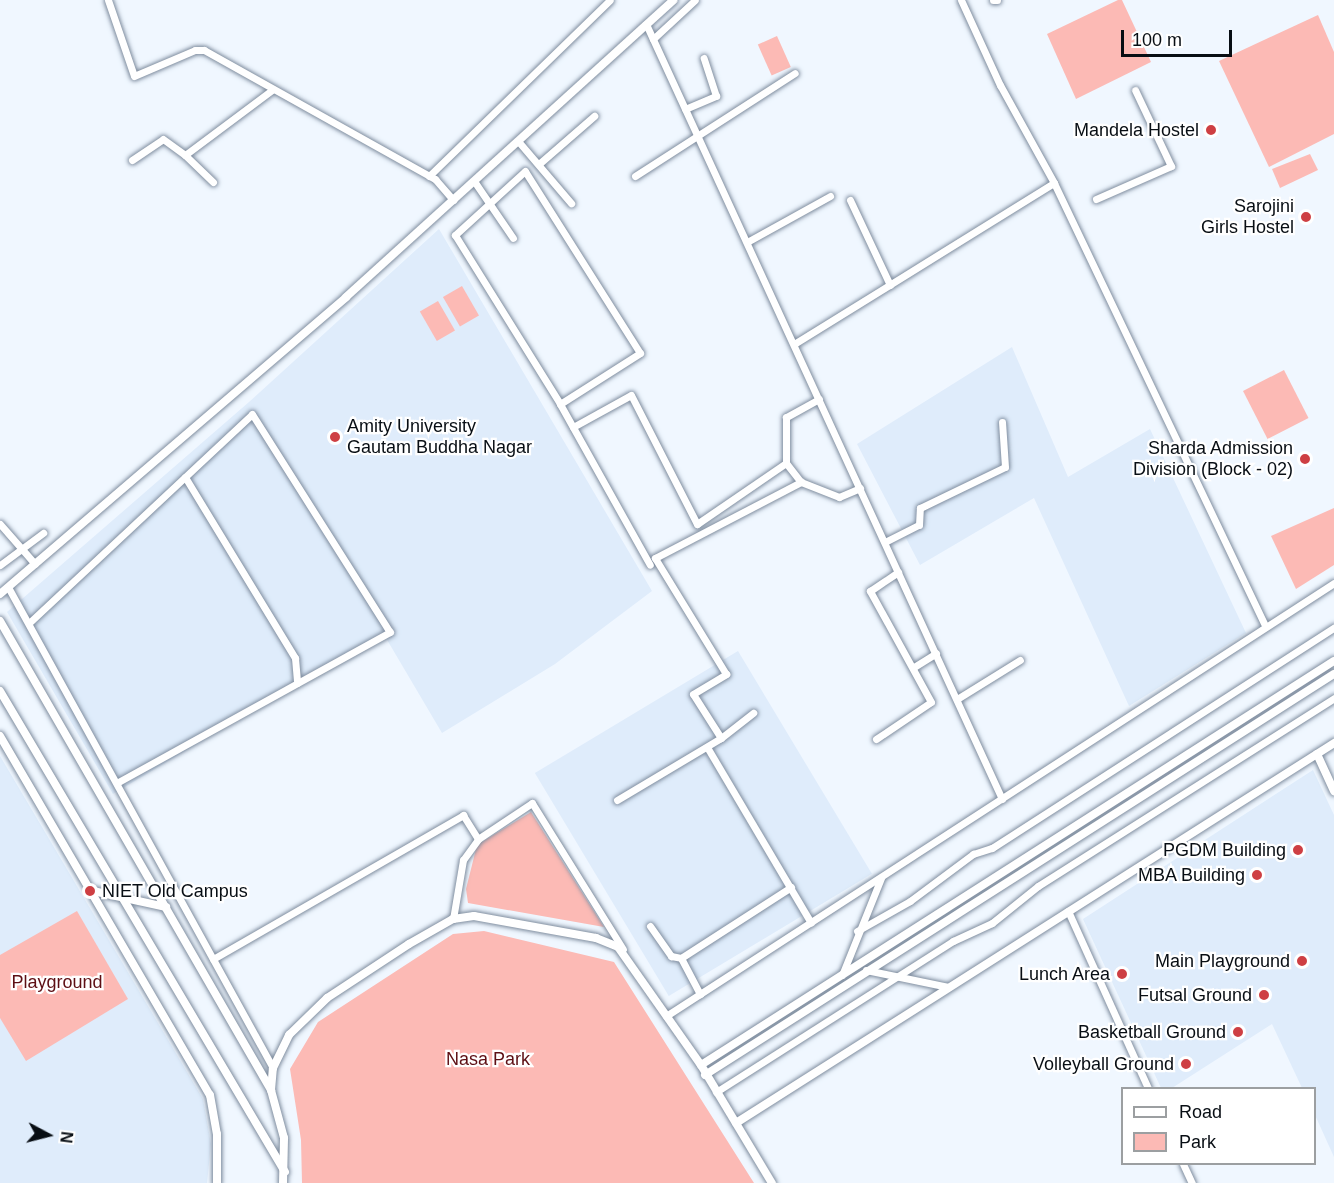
<!DOCTYPE html>
<html>
<head>
<meta charset="utf-8">
<style>
	body { margin:0 }
	#map { position:relative; width:1334px; height:1183px; overflow:hidden; background:#f0f7ff; font-family:Helvetica,sans-serif }
	div>[style] { position:absolute }
	[style*='--x'] { left:calc(var(--x)*1px); top:calc(var(--y)*1px); width:calc(var(--w)*1px); rotate:calc(var(--a)*1deg) }
	.built>* { inset:0; background:#dfecfb; transform-origin:0 0 }
	.green>* { inset:0; background:#fcbab5; transform-origin:0 0 }
	.roads { filter:drop-shadow(0 0 2px #7f8d9f) drop-shadow(0 0 2px #7f8d9f) }
	.minor>* { height:7px; margin:-3.5px; padding:0 3.5px; transform-origin:3.5px; border-radius:3.5px; background:#fff }
	.tertiary>* { height:8px; margin:-4px; padding:0 4px; transform-origin:4px; border-radius:4px; background:#fff }
	.dots>* { width:16px; height:16px; translate:-50% -50%; box-sizing:border-box; border:3px solid #fff; border-radius:50% }
	span { translate:-50% -50%; white-space:nowrap; text-align:center; line-height:1.15; -webkit-text-stroke:4.5px #fff; paint-order:stroke }
	.poi-label { font-size:18px; color:#080e14 }
	.right { translate:-100% -50%; text-align:right }
	.left { translate:0 -50%; text-align:left }
	.park-label { font-size:18px; color:#5d0f14 }
	.legend { position:absolute; left:1121px; top:1087px; width:195px; height:78px; box-sizing:border-box; background:#fff; border:2px solid #9c9fa1; margin:0; padding:8px 10px; list-style:none; font-size:18px; color:#080e14 }
	.legend li { display:flex; align-items:center; gap:12px; height:30px }
	.legend b { width:30px; border:2px solid #9c9fa1 }
	.north { position:absolute; left:18px; top:1105px; width:60px; height:60px; -webkit-text-stroke:4px #fff; paint-order:stroke; rotate:97deg; font-size:16px; font-weight:700; line-height:24px; text-align:center; color:#080e14 }
	.north::after { content:''; display:block; margin:auto; width:21px; height:27px; background:#080e14; clip-path:polygon(50% 0,100% 100%,50% 72%,0 100%) }
	.scale { position:absolute; left:1121px; top:30px; width:111px; height:27px; box-sizing:border-box; border:3px solid #080e14; border-top:0; padding-left:8px; font-size:18px; line-height:21px; white-space:nowrap; color:#080e14; -webkit-text-stroke:4px #fff; paint-order:stroke }
</style>
</head>
<body>
<div id="map">
	<div class="built">
		<i style="clip-path:polygon(439px 229px,652px 591px,555px 664px,442px 733px,383px 633px,113px 794px,7px 612px,249px 402px)"></i>
		<i style="clip-path:polygon(1012px 347px,1068px 477px,1150px 429px,1246px 633px,1129px 706px,1034px 498px,920px 565px,857px 444px)"></i>
		<i style="left:738px;top:651px;width:260px;height:237px;rotate:59deg"></i>
		<i style="clip-path:polygon(0 756px,203px 1099px,211px 1144px,207px 1183px,0 1183px)"></i>
		<i style="clip-path:polygon(1313px 770px,1334px 815px,1334px 1157px,1315px 1115px,1314px 1088px,1302px 1088px,1272px 1024px,1172px 1088px,1161px 1088px,1083px 919px)"></i>
	</div>
	<div class="green">
		<i style="clip-path:polygon(1118px 0,1122px 0,1151px 62px,1076px 99px,1047px 34px)"></i>
		<i style="clip-path:polygon(1318px 15px,1334px 52px,1334px 134px,1269px 167px,1219px 61px)"></i>
		<i style="left:777px;top:36px;width:34px;height:21px;rotate:66deg"></i>
		<i style="clip-path:polygon(1310px 154px,1318px 170px,1280px 188px,1272px 169px)"></i>
		<i style="left:462px;top:286px;width:34px;height:22px;rotate:60deg"></i>
		<i style="left:438px;top:301px;width:34px;height:21px;rotate:60deg"></i>
		<i style="left:1284px;top:370px;width:54px;height:46px;rotate:63deg"></i>
		<i style="clip-path:polygon(1334px 508px,1334px 565px,1296px 589px,1271px 536px)"></i>
		<i style="clip-path:polygon(531px 812px,604px 927px,468px 903px,466px 889px,477px 845px)"></i>
		<i style="clip-path:polygon(77px 911px,128px 999px,26px 1061px,0 1018px,0 955px)"></i>
		<i style="clip-path:polygon(484px 931px,614px 962px,754px 1183px,302px 1183px,301px 1140px,290px 1069px,318px 1022px,453px 934px)"></i>
	</div>
	<div class="roads">
		<div class="minor">
			<i style="--x:108;--y:0;--w:80;--a:71.1"></i>
			<i style="--x:134;--y:76;--w:66;--a:-23.1"></i>
			<i style="--x:195;--y:50;--w:9;--a:0"></i>
			<i style="--x:204;--y:50;--w:265;--a:29.2"></i>
			<i style="--x:435;--y:179;--w:28;--a:49"></i>
			<i style="--x:961;--y:0;--w:94;--a:65.4"></i>
			<i style="--x:1000;--y:85;--w:112;--a:61.1"></i>
			<i style="--x:1054;--y:183;--w:491;--a:64.5"></i>
			<i style="--x:993;--y:0;--w:4;--a:0"></i>
			<i style="--x:646;--y:24;--w:853;--a:65.33"></i>
			<i style="--x:653;--y:39;--w:57;--a:-42.9"></i>
			<i style="--x:685;--y:109;--w:34;--a:-23"></i>
			<i style="--x:716;--y:96;--w:40;--a:-108"></i>
			<i style="--x:518;--y:141;--w:82;--a:49.5"></i>
			<i style="--x:132;--y:160;--w:37;--a:-34"></i>
			<i style="--x:163;--y:139;--w:27;--a:36"></i>
			<i style="--x:540;--y:163;--w:72;--a:-41"></i>
			<i style="--x:429;--y:176;--w:252;--a:-44.2"></i>
			<i style="--x:635;--y:176;--w:190;--a:-32.8"></i>
			<i style="--x:474;--y:181;--w:69;--a:55.6"></i>
			<i style="--x:213;--y:182;--w:39;--a:-136"></i>
			<i style="--x:185;--y:155;--w:109;--a:-36.8"></i>
			<i style="--x:1096;--y:199;--w:82;--a:-23.7"></i>
			<i style="--x:1171;--y:166;--w:84;--a:-115.3"></i>
			<i style="--x:850;--y:200;--w:94;--a:64.8"></i>
			<i style="--x:747;--y:242;--w:95;--a:-29"></i>
			<i style="--x:794;--y:344;--w:306;--a:-31.8"></i>
			<i style="--x:819;--y:399;--w:38;--a:151"></i>
			<i style="--x:786;--y:417;--w:46;--a:90"></i>
			<i style="--x:786;--y:463;--w:24;--a:52"></i>
			<i style="--x:801;--y:482;--w:41;--a:21.5"></i>
			<i style="--x:839;--y:497;--w:23;--a:-23"></i>
			<i style="--x:560;--y:404;--w:95;--a:-32.5"></i>
			<i style="--x:640;--y:353;--w:215;--a:-122.3"></i>
			<i style="--x:525;--y:171;--w:95;--a:137.6"></i>
			<i style="--x:455;--y:235;--w:199;--a:58.1"></i>
			<i style="--x:560;--y:404;--w:184;--a:60.8"></i>
			<i style="--x:573;--y:427;--w:66;--a:-28.9"></i>
			<i style="--x:631;--y:395;--w:145;--a:62.9"></i>
			<i style="--x:697;--y:524;--w:108;--a:-34.4"></i>
			<i style="--x:185;--y:477;--w:212;--a:58.7"></i>
			<i style="--x:295;--y:658;--w:25;--a:85"></i>
			<i style="--x:0;--y:524;--w:53;--a:48.8"></i>
			<i style="--x:885;--y:542;--w:38;--a:-27"></i>
			<i style="--x:919;--y:525;--w:17;--a:-87"></i>
			<i style="--x:920;--y:508;--w:94;--a:-25.8"></i>
			<i style="--x:1005;--y:467;--w:45;--a:-93.8"></i>
			<i style="--x:0;--y:565;--w:54;--a:-36.7"></i>
			<i style="--x:8;--y:587;--w:549;--a:61.15"></i>
			<i style="--x:30;--y:622;--w:304;--a:-43.1"></i>
			<i style="--x:252;--y:414;--w:258;--a:57.7"></i>
			<i style="--x:390;--y:632;--w:312;--a:151.1"></i>
			<i style="--x:914;--y:667;--w:26;--a:-32"></i>
			<i style="--x:957;--y:699;--w:74;--a:-31.8"></i>
			<i style="--x:721;--y:738;--w:41;--a:-38"></i>
			<i style="--x:876;--y:739;--w:66;--a:-33.9"></i>
			<i style="--x:931;--y:702;--w:127;--a:-118.8"></i>
			<i style="--x:870;--y:591;--w:34;--a:-34"></i>
			<i style="--x:707;--y:747;--w:204;--a:59.4"></i>
			<i style="--x:617;--y:800;--w:121;--a:-30.8"></i>
			<i style="--x:721;--y:738;--w:52;--a:-122.5"></i>
			<i style="--x:693;--y:694;--w:39;--a:-31"></i>
			<i style="--x:726;--y:674;--w:136;--a:-121.5"></i>
			<i style="--x:655;--y:558;--w:165;--a:-27.5"></i>
			<i style="--x:1068;--y:911;--w:194;--a:65.7"></i>
			<i style="--x:453;--y:919;--w:60;--a:-80.4"></i>
			<i style="--x:463;--y:860;--w:26;--a:-54"></i>
			<i style="--x:478;--y:839;--w:65;--a:-33.7"></i>
			<i style="--x:532;--y:803;--w:172;--a:58.1"></i>
			<i style="--x:650;--y:926;--w:37;--a:55"></i>
			<i style="--x:671;--y:956;--w:10;--a:11"></i>
			<i style="--x:681;--y:958;--w:41;--a:62.2"></i>
			<i style="--x:857;--y:931;--w:61;--a:-29.5"></i>
			<i style="--x:910;--y:901;--w:79;--a:-36.7"></i>
			<i style="--x:973;--y:854;--w:20;--a:-18"></i>
			<i style="--x:992;--y:848;--w:407;--a:-32.8"></i>
			<i style="--x:681;--y:958;--w:131;--a:-32.8"></i>
			<i style="--x:213;--y:959;--w:289;--a:-29.9"></i>
			<i style="--x:463;--y:815;--w:28;--a:58"></i>
			<i style="--x:866;--y:970;--w:84;--a:11.7"></i>
			<i style="--x:842;--y:975;--w:105;--a:-68.1"></i>
			<i style="--x:666;--y:1016;--w:796;--a:-32.95"></i>
			<i style="--x:716;--y:1092;--w:281;--a:-32.5"></i>
			<i style="--x:953;--y:941;--w:43;--a:-24.8"></i>
			<i style="--x:992;--y:923;--w:59;--a:-38.8"></i>
			<i style="--x:1038;--y:886;--w:351;--a:-32.4"></i>
			<i style="--x:1183;--y:1164;--w:21;--a:65"></i>
		</div>
		<div class="tertiary">
			<i style="--x:0;--y:594;--w:456;--a:-40.6"></i>
			<i style="--x:346;--y:297;--w:442;--a:-42.2"></i>
			<i style="--x:0;--y:621;--w:542;--a:59.98"></i>
			<i style="--x:0;--y:691;--w:559;--a:59.35"></i>
			<i style="--x:0;--y:736;--w:416;--a:59.7"></i>
			<i style="--x:210;--y:1095;--w:40;--a:80"></i>
			<i style="--x:217;--y:1134;--w:49;--a:90"></i>
			<i style="--x:1317;--y:754;--w:41;--a:65.3"></i>
			<i style="--x:93;--y:891;--w:75;--a:12.4"></i>
			<i style="--x:701;--y:1065;--w:751;--a:-32.55"></i>
			<i style="--x:705;--y:1075;--w:746;--a:-32.52"></i>
			<i style="--x:736;--y:1123;--w:709;--a:-32.43"></i>
			<i style="--x:283;--y:1183;--w:45;--a:-88.7"></i>
			<i style="--x:284;--y:1138;--w:50;--a:-105.2"></i>
			<i style="--x:271;--y:1090;--w:22;--a:-85"></i>
			<i style="--x:273;--y:1068;--w:37;--a:-64"></i>
			<i style="--x:289;--y:1035;--w:53;--a:-44.2"></i>
			<i style="--x:327;--y:998;--w:98;--a:-33.4"></i>
			<i style="--x:409;--y:944;--w:51;--a:-29.6"></i>
			<i style="--x:453;--y:919;--w:21;--a:-8"></i>
			<i style="--x:474;--y:916;--w:124;--a:10.2"></i>
			<i style="--x:596;--y:938;--w:24;--a:22"></i>
			<i style="--x:618;--y:947;--w:144;--a:54.9"></i>
			<i style="--x:701;--y:1065;--w:138;--a:59"></i>
		</div>
	</div>
	<div class="dots">
		<i style="left:1211px;top:130px;background:#ce3f43"></i>
		<i style="left:1306px;top:217px;background:#ce3f43"></i>
		<i style="left:335px;top:437px;background:#ce3f43"></i>
		<i style="left:1305px;top:459px;background:#ce3f43"></i>
		<i style="left:1298px;top:850px;background:#ce3f43"></i>
		<i style="left:1257px;top:875px;background:#ce3f43"></i>
		<i style="left:90px;top:891px;background:#ce3f43"></i>
		<i style="left:1302px;top:961px;background:#ce3f43"></i>
		<i style="left:1122px;top:974px;background:#ce3f43"></i>
		<i style="left:1264px;top:995px;background:#ce3f43"></i>
		<i style="left:1238px;top:1032px;background:#ce3f43"></i>
		<i style="left:1186px;top:1064px;background:#ce3f43"></i>
	</div>
	<div class="poi-label">
		<span class="right" style="left:1199px;top:130px">Mandela Hostel</span>
		<span class="right" style="left:1294px;top:217px">Sarojini<br>Girls Hostel</span>
		<span class="left" style="left:347px;top:437px">Amity University<br>Gautam Buddha Nagar</span>
		<span class="right" style="left:1293px;top:459px">Sharda Admission<br>Division (Block - 02)</span>
		<span class="right" style="left:1286px;top:850px">PGDM Building</span>
		<span class="right" style="left:1245px;top:875px">MBA Building</span>
		<span class="left" style="left:102px;top:891px">NIET Old Campus</span>
		<span class="right" style="left:1290px;top:961px">Main Playground</span>
		<span class="right" style="left:1110px;top:974px">Lunch Area</span>
		<span class="right" style="left:1252px;top:995px">Futsal Ground</span>
		<span class="right" style="left:1226px;top:1032px">Basketball Ground</span>
		<span class="right" style="left:1174px;top:1064px">Volleyball Ground</span>
	</div>
	<div class="park-label">
		<span style="left:57px;top:982px">Playground</span>
		<span style="left:488px;top:1059px">Nasa Park</span>
	</div>
	<ul class="legend">
	<li><b style="height:8px;background:#fff"></b>Road</li>
	<li><b style="height:16px;background:#fcbab5"></b>Park</li>
	</ul>
	<div class="north">N</div>
	<div class="scale">100 m</div>
</div>
</body>
</html>
